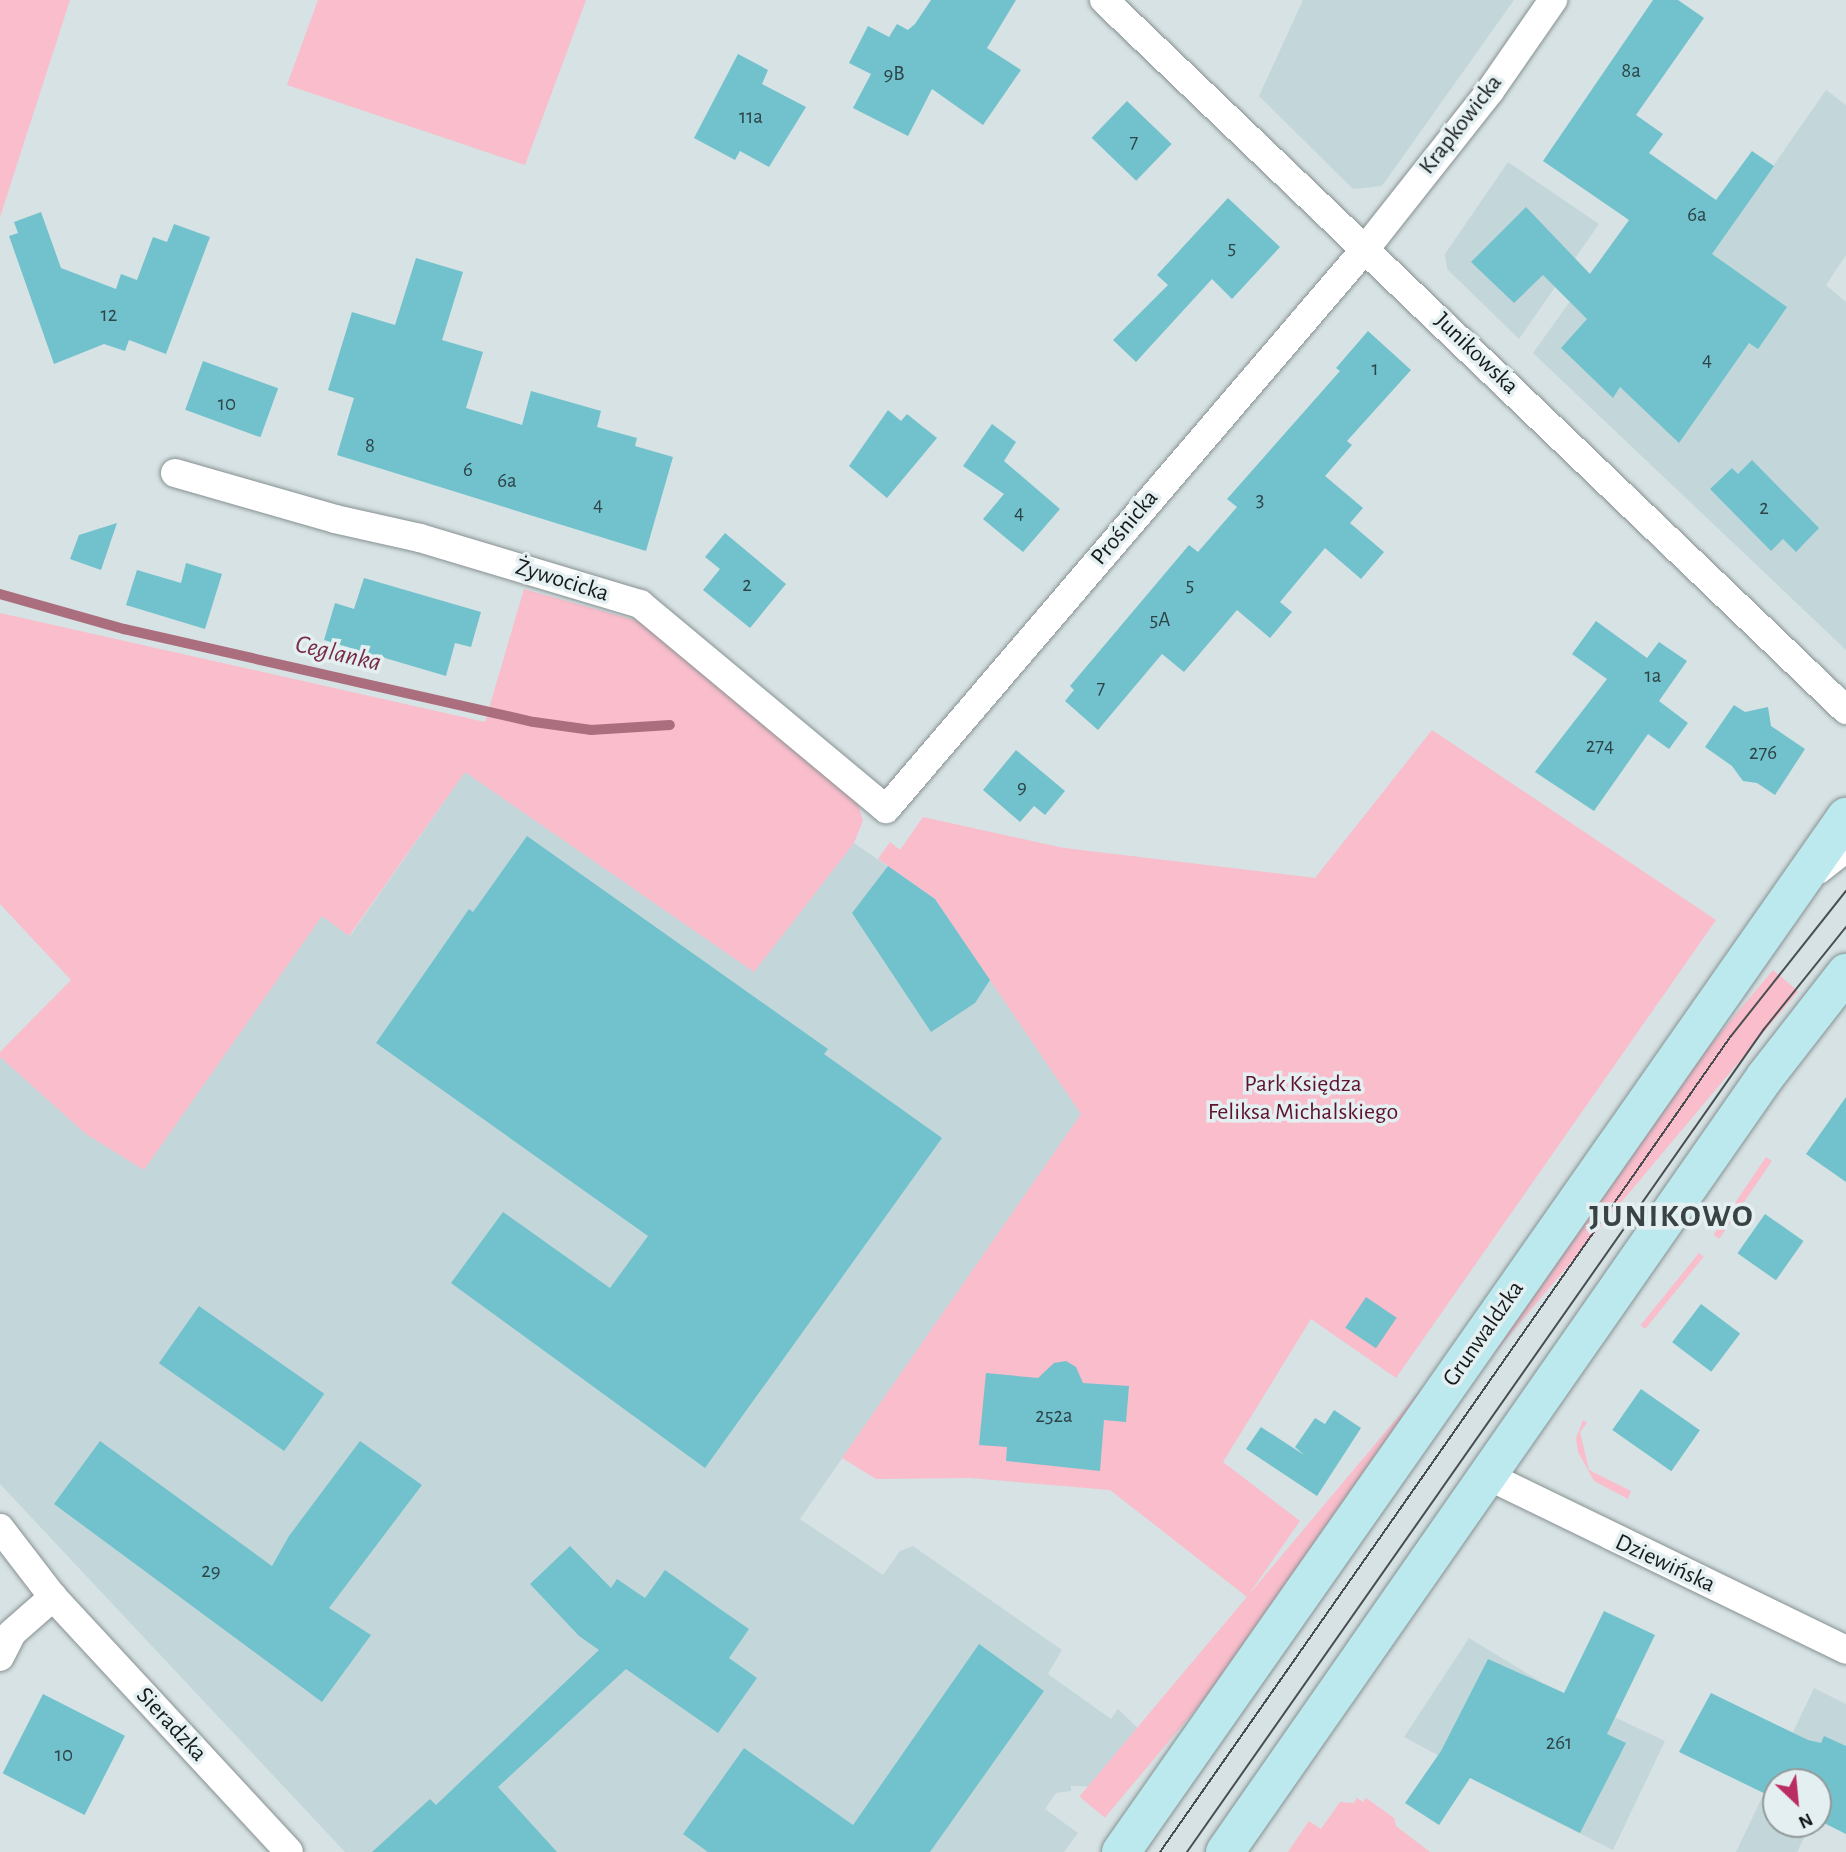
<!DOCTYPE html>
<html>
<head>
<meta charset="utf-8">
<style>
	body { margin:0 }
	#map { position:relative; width:1846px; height:1852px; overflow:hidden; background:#d7e2e4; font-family:"Alegreya Sans",sans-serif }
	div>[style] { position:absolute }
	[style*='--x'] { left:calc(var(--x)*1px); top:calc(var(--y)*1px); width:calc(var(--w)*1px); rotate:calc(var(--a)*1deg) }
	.built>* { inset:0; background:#c3d7da }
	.green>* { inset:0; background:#f9bdcb; transform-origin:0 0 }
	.stream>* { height:10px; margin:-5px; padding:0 5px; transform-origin:5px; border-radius:5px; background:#ab6e7e }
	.building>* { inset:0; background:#72c2cd; transform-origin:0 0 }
	.roads { filter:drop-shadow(0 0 2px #879192) drop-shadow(0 0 2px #879192) }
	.lane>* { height:14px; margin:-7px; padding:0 7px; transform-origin:7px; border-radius:7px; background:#fff }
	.street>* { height:28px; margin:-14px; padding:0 14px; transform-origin:14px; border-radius:14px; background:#fff }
	.secondary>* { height:38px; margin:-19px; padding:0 19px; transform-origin:19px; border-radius:19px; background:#bce9ee }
	.tram>* { height:2px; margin:-1px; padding:0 1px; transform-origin:1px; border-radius:1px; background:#494f50 }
	span { translate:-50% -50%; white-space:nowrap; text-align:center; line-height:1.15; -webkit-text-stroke:7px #e4eff1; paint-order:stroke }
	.number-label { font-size:21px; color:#2d4448 }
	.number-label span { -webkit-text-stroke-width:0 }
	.street-label { font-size:24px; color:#161a1b }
	.park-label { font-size:24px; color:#5e132f }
	.water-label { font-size:26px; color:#782c44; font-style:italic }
	.district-label { font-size:32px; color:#3a4344; font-weight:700; letter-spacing:2px }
	.north { position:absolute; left:1762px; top:1768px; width:70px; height:70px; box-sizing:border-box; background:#e4eff1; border:2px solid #929a9b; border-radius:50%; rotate:154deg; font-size:19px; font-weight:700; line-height:28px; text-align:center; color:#161a1b }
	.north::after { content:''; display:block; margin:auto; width:24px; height:32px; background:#b92d62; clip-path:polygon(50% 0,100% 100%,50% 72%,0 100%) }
</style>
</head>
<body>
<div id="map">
	<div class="built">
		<i style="clip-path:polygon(1303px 0,1514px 0,1382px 186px,1353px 189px,1259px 96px)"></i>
		<i style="clip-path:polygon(1826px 90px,1846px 105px,1846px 255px,1826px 285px,1846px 302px,1846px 650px,1533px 353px,1596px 265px,1668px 317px)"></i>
		<i style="clip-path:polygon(1508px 162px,1599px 224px,1519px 339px,1447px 269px,1445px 254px)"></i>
		<i style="clip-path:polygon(465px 772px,754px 972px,854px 843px,935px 899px,1081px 1114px,800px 1519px,883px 1575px,900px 1551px,913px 1546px,1062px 1650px,1048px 1674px,1111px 1719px,1118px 1709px,1147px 1737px,1111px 1787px,1071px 1786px,1071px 1791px,1056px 1793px,1045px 1809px,1078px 1833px,1064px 1852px,345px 1852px,0 1484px,0 1057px,86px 1134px,144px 1170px,322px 916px,350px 936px)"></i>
		<i style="clip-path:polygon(1469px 1638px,1543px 1683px,1665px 1741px,1613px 1850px,1511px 1799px,1512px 1795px,1404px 1737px)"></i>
		<i style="clip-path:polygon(1814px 1688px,1846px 1704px,1846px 1750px,1818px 1782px,1776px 1782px,1776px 1824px,1811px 1824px,1797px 1852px,1736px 1852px)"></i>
	</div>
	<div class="green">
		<i style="clip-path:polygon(0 0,70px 0,0 217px)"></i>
		<i style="clip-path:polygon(318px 0,586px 0,525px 165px,287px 85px)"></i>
		<i style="clip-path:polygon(524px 589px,638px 621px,857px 801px,863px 821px,854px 843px,754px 972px,465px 772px,349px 936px,322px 916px,144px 1170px,86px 1134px,0 1057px,0 1052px,71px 980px,0 904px,0 613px,485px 722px)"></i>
		<i style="clip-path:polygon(1432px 730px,1716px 920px,1396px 1378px,1311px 1319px,1223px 1462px,1300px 1521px,1247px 1597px,1110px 1490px,970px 1478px,876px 1479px,842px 1458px,1081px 1114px,935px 899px,878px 859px,890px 842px,900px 850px,923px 817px,1064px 848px,1315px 878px)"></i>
		<i style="left:1773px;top:970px;width:33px;height:1079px;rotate:40deg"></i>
		<i style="left:1766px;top:1157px;width:7px;height:94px;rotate:34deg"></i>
		<i style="left:1699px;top:1253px;width:6px;height:93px;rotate:39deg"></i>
		<i style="clip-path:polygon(1583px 1420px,1587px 1423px,1580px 1432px,1589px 1470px,1631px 1491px,1628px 1499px,1594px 1481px,1578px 1452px,1576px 1438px)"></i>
		<i style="clip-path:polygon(1357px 1798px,1363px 1802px,1366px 1798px,1394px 1818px,1396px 1826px,1430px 1852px,1288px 1852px,1309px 1821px,1321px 1829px,1340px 1802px,1354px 1803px)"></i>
	</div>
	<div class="stream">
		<i style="--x:0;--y:594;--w:129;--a:15.8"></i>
		<i style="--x:124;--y:629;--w:420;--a:12.8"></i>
		<i style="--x:534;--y:722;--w:58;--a:8"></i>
		<i style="--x:591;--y:730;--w:79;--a:-3.6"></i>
	</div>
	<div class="building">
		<i style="clip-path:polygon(931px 0,1016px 0,987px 48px,1021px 70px,983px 125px,932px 89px,908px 136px,853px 108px,871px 74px,849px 63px,868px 26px,889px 37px,897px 24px,908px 30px,915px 24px)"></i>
		<i style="clip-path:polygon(1653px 0,1678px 0,1704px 18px,1636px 115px,1663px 134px,1649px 153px,1716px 200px,1752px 151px,1774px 166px,1712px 254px,1787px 307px,1758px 349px,1749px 343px,1679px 443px,1620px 387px,1613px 398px,1561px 348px,1587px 319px,1543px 275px,1514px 303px,1471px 262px,1526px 207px,1590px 274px,1629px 220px,1543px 161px)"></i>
		<i style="clip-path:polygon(738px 54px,768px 70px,762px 84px,806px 107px,769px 167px,740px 151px,735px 160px,694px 138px)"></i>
		<i style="left:1127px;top:101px;width:62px;height:51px;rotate:44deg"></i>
		<i style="clip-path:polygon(1228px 198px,1280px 247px,1232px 299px,1212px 279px,1136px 362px,1113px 340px,1168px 285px,1157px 275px)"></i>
		<i style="clip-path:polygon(41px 212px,61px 268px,116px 289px,121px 274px,137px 280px,153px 237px,167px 242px,174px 224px,210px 237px,166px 354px,129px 340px,125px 351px,104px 344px,54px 364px,9px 236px,18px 233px,14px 222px)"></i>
		<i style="clip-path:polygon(416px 258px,463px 272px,442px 340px,483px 352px,466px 408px,522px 425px,531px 391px,601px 411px,597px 427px,637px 438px,635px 446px,673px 457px,646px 551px,337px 455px,354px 398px,328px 390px,352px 312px,395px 325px)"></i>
		<i style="clip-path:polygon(1368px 331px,1411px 370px,1347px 441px,1352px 445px,1325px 476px,1363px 508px,1350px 523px,1384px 552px,1361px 579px,1325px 548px,1280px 602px,1292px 612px,1270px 638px,1237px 610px,1184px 672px,1162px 654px,1098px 730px,1065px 701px,1074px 690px,1070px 686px,1189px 545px,1198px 552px,1237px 507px,1227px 499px,1340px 371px,1336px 368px)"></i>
		<i style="left:203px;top:361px;width:80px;height:52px;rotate:20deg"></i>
		<i style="clip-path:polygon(888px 410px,901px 421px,907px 414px,937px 438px,887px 498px,849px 466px)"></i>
		<i style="clip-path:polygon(992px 424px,1016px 442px,1004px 461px,1060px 509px,1023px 552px,983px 519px,1004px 494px,963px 466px)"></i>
		<i style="clip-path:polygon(1752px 460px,1819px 528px,1796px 552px,1783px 539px,1771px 551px,1710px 489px,1732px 468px,1738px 474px)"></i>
		<i style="clip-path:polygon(117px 523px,101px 570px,70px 559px,79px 535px)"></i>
		<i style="clip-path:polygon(725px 533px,786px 584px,750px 628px,703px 590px,720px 569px,705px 557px)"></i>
		<i style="clip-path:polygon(186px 563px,222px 574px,205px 629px,126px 605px,137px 570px,181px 583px)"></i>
		<i style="clip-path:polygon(364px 578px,481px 612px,471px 647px,455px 643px,446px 676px,324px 640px,335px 603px,354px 609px)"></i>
		<i style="clip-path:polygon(1596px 621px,1647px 658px,1659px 642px,1687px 661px,1659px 701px,1688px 723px,1669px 749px,1648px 734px,1594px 811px,1535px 772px,1607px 679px,1572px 654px)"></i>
		<i style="clip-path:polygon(1734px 705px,1745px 712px,1768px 707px,1771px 726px,1805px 749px,1775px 795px,1757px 783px,1743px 781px,1732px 766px,1705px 747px)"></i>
		<i style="clip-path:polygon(1016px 750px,1065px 791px,1045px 815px,1034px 806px,1020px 822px,983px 790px)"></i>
		<i style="clip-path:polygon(527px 836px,828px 1049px,824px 1054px,942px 1138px,705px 1468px,451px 1283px,503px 1212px,610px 1288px,648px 1236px,376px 1043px,469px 909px,473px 912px)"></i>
		<i style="clip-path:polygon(888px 866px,935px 899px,990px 980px,975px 1003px,931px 1032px,852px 913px)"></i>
		<i style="clip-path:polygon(1846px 1097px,1846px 1182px,1806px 1154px)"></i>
		<i style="left:1765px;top:1214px;width:47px;height:48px;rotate:35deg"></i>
		<i style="left:1366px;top:1297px;width:37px;height:37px;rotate:34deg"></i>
		<i style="left:1701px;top:1304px;width:49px;height:48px;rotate:37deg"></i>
		<i style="left:199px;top:1306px;width:153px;height:70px;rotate:35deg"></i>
		<i style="clip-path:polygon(1066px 1361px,1076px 1367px,1083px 1383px,1129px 1386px,1126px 1422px,1104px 1420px,1100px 1471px,1006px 1461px,1007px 1447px,979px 1445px,986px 1373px,1038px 1378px,1054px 1363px)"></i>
		<i style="left:1641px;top:1389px;width:72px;height:50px;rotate:35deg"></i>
		<i style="clip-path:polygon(1334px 1410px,1361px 1428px,1317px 1496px,1246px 1449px,1261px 1427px,1304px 1455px,1295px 1447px,1315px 1418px,1325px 1424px)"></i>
		<i style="clip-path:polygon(100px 1441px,272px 1566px,289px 1536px,360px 1441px,422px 1485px,329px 1608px,371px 1635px,322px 1702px,54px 1504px)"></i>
		<i style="clip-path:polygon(570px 1546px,611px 1588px,617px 1579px,645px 1598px,665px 1570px,720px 1609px,749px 1629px,729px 1658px,757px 1678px,718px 1733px,626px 1669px,498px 1787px,557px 1852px,372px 1852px,430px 1799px,436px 1805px,599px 1650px,579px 1636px,530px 1584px)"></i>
		<i style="clip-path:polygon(1604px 1611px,1655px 1635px,1607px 1734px,1626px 1743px,1580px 1833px,1470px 1778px,1439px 1825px,1405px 1803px,1441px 1751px,1488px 1659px,1564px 1693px)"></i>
		<i style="clip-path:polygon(979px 1644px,1044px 1691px,930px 1852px,708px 1852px,683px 1834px,744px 1748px,853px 1825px)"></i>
		<i style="clip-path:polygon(1711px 1693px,1808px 1740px,1821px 1743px,1824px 1736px,1846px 1746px,1846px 1834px,1818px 1820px,1818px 1782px,1776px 1782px,1776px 1799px,1679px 1752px)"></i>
		<i style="left:43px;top:1694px;width:92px;height:89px;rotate:27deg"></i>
	</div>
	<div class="roads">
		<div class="lane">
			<i style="--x:1822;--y:876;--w:31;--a:-38"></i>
		</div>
		<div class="street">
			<i style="--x:1104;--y:0;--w:1027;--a:43.74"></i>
			<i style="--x:175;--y:473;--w:166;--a:16"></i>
			<i style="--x:335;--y:519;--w:87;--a:12.6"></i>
			<i style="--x:420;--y:538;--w:230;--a:16.7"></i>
			<i style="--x:640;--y:604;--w:320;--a:39.8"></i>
			<i style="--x:886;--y:809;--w:738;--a:-49.45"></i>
			<i style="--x:1366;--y:248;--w:200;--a:-51.7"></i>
			<i style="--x:1490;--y:91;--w:111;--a:-55.3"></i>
			<i style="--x:1486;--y:1475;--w:400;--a:25.9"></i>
			<i style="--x:0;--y:1528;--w:87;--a:52.5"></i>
			<i style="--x:53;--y:1597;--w:347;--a:47.2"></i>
			<i style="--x:0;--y:1657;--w:27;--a:-63"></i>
			<i style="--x:12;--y:1633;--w:55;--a:-41.3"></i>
		</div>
		<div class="secondary">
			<i style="--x:1121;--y:1852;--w:1264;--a:-54.99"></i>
			<i style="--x:1225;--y:1852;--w:945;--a:-55.13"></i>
			<i style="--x:1765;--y:1077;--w:132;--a:-52.1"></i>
		</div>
	</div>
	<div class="tram">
		<i style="--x:1160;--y:1852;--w:996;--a:-55.02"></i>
		<i style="--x:1731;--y:1036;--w:185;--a:-51.6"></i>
		<i style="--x:1187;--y:1852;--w:1005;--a:-54.97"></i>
		<i style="--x:1764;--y:1029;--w:131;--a:-51.2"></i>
	</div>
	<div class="number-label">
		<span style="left:1631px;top:71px">8a</span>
		<span style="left:894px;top:74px">9B</span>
		<span style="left:751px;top:117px">11a</span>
		<span style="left:1134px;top:142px">7</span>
		<span style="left:1697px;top:215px">6a</span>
		<span style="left:1232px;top:248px">5</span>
		<span style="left:109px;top:315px">12</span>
		<span style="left:1707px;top:360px">4</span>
		<span style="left:1375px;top:369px">1</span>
		<span style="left:227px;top:404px">10</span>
		<span style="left:370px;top:446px">8</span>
		<span style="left:468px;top:470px">6</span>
		<span style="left:507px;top:481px">6a</span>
		<span style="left:1260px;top:500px">3</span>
		<span style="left:598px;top:505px">4</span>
		<span style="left:1764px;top:508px">2</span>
		<span style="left:1019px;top:513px">4</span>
		<span style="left:747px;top:585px">2</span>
		<span style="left:1190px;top:585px">5</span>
		<span style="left:1160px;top:620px">5A</span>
		<span style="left:1653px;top:676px">1a</span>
		<span style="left:1101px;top:688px">7</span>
		<span style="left:1600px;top:746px">274</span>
		<span style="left:1763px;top:753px">276</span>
		<span style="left:1022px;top:787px">9</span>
		<span style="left:1054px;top:1416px">252a</span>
		<span style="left:211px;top:1571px">29</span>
		<span style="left:1559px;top:1743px">261</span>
		<span style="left:64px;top:1755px">10</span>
	</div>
	<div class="street-label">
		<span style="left:1461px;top:125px;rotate:-52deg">Krapkowicka</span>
		<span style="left:1476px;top:354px;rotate:44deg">Junikowska</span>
		<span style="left:1125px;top:528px;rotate:-50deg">Prośnicka</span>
		<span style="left:562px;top:581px;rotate:17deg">Żywocicka</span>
		<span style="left:1484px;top:1334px;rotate:-55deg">Grunwaldzka</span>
		<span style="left:1665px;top:1564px;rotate:25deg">Dziewińska</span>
		<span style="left:171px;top:1725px;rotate:47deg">Sieradzka</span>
	</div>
	<div class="park-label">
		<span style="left:1303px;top:1099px">Park Księdza<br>Feliksa Michalskiego</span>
	</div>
	<div class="water-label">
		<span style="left:338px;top:654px;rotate:13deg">Ceglanka</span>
	</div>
	<div class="district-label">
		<span style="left:1672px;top:1216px">JUNIKOWO</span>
	</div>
	<div class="north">N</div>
</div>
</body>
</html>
